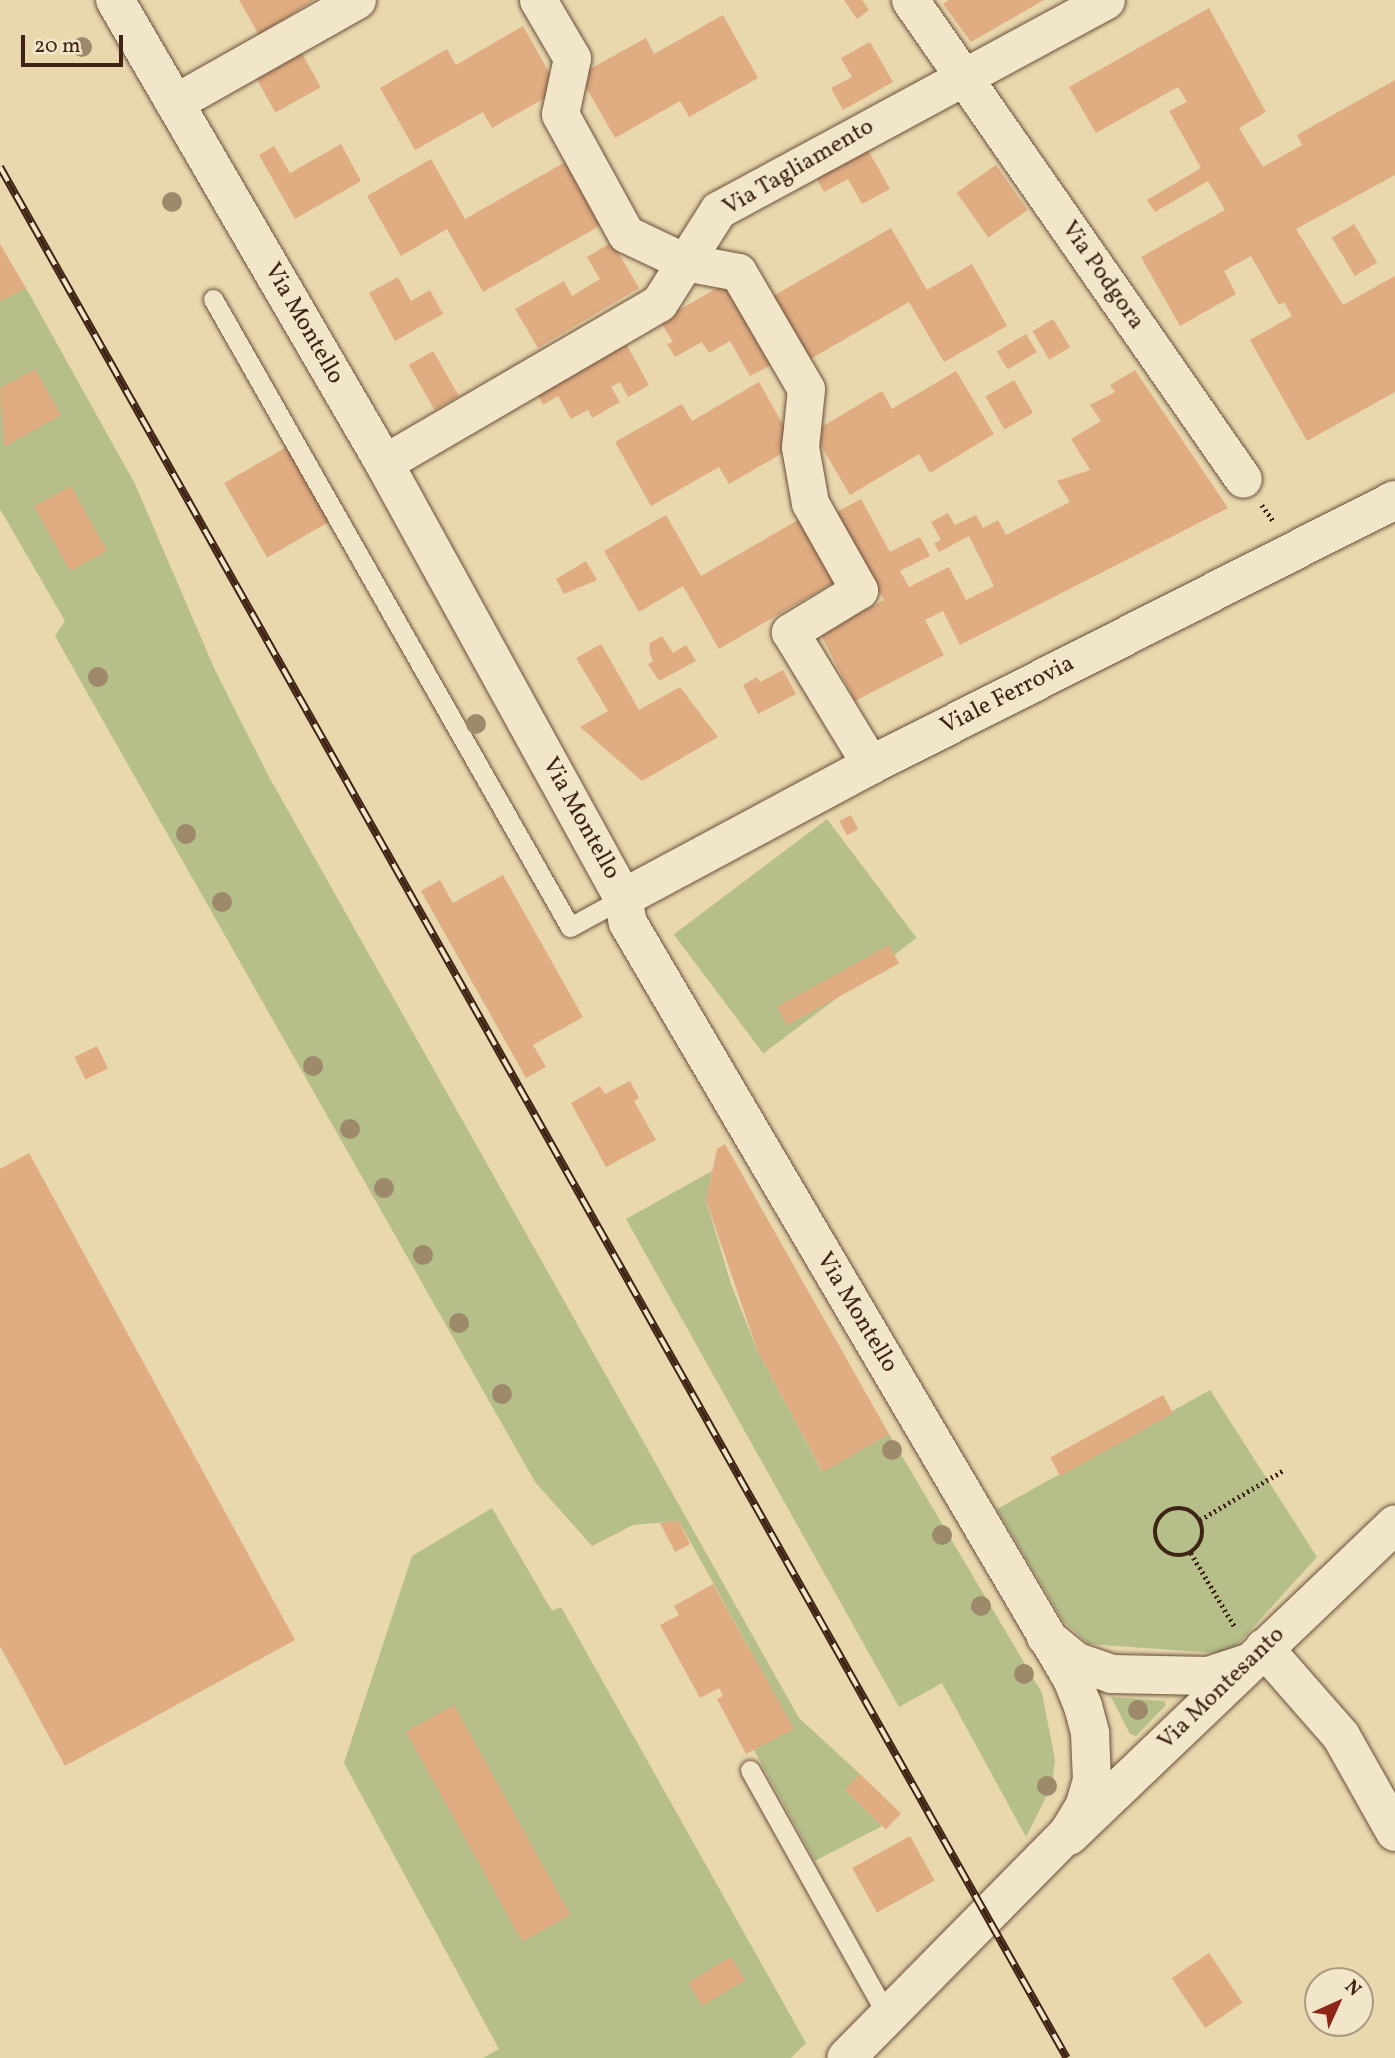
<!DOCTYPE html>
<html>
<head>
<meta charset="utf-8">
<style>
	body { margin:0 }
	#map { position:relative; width:1395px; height:2058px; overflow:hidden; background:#e9d8ae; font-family:Vollkorn,serif }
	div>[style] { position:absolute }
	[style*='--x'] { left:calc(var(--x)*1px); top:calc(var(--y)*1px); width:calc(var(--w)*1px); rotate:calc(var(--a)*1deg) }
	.green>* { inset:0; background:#b6bf8a; transform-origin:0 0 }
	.building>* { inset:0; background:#e0ac82; transform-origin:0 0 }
	.path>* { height:4.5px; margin-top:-2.25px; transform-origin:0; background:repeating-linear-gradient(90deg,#3f2314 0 2px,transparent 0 5.5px) }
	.path>.ring { margin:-2.25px; padding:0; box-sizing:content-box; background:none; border:4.5px solid #3f2314; border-radius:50% }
	.roads { filter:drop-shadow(0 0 2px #6a503a) drop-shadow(0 0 2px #6a503a) }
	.service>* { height:19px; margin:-9.5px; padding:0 9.5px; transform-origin:9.5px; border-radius:9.5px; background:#f1e6ca }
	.minor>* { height:37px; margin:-18.5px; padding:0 18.5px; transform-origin:18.5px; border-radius:18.5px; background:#f1e6ca }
	.tertiary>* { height:38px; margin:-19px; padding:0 19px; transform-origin:19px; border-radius:19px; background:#f1e6ca }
	.secondary>* { height:38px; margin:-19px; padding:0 19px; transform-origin:19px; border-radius:19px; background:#f1e6ca }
	.rail>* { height:8px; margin-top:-4px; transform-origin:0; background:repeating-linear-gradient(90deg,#f1e6ca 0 16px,#3f2314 0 32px); box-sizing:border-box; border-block:2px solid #3f2314 }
	.trees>* { width:20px; height:20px; margin:-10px; border-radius:50%; background:#9c8a6a }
	span { translate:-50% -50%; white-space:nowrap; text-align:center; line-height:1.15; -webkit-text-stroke:7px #f1e6ca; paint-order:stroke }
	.street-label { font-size:24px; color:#3f2314 }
	.north { position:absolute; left:1304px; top:1967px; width:70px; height:70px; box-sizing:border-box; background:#f1e6ca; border:2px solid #aa9881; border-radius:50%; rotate:45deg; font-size:19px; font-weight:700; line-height:28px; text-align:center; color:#3f2314 }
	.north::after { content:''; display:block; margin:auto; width:24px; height:32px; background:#8f2418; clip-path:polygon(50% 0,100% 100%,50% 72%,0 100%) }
	.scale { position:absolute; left:21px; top:35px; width:102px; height:32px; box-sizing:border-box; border:4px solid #3f2314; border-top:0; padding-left:9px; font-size:21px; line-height:24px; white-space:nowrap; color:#3f2314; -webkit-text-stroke:5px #f1e6ca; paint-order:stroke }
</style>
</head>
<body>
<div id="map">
	<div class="green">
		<i style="clip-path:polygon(26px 288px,135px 484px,215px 670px,268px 775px,799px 1718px,860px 1774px,845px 1790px,882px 1826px,815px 1861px,754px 1750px,793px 1728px,679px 1521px,633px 1525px,592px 1546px,535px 1482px,55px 636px,65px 621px,0 509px,0 301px)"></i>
		<i style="left:827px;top:819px;width:149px;height:192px;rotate:53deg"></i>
		<i style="clip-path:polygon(712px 1171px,706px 1200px,731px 1284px,757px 1350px,822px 1471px,889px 1434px,1042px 1693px,1055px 1760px,1052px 1785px,1026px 1837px,942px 1683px,899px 1707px,626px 1219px)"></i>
		<i style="clip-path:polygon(1210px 1390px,1317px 1557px,1229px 1654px,1089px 1644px,1063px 1621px,997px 1509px)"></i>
		<i style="clip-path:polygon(492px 1508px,552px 1611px,561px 1607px,806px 2043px,791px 2058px,483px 2058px,499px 2049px,344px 1763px,412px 1556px)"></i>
		<i style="clip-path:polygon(1111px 1697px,1164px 1701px,1166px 1705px,1136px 1736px,1130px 1734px)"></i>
	</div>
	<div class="building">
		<i style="clip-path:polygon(239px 0,314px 0,259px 35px)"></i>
		<i style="clip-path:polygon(844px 0,862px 0,869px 10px,857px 19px)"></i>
		<i style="clip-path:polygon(949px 0,1044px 0,971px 42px,943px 4px)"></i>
		<i style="clip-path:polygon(1209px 8px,1266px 112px,1239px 128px,1263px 167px,1302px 145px,1297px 135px,1395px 80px,1395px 175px,1296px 229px,1343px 305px,1395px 276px,1395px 392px,1307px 441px,1250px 340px,1292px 316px,1284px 302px,1279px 305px,1251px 256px,1224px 271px,1236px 294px,1180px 326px,1141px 257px,1225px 210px,1208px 181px,1155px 212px,1147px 200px,1201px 168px,1169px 111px,1187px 102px,1178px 87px,1096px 133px,1069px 87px)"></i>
		<i style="clip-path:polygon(723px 15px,758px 78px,689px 117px,680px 101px,615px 138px,579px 75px,646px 38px,654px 54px)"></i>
		<i style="clip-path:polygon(523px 26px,559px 90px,492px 128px,483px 112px,415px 150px,380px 88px,447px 49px,456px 65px)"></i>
		<i style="clip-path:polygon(870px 42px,893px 82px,843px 110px,831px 88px,852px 77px,841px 58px)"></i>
		<i style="left:299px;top:48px;width:45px;height:52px;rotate:61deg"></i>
		<i style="clip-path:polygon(864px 143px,890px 189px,862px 204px,848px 179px,824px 192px,813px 172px)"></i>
		<i style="clip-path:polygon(341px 144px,361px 181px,295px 219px,259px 155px,274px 146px,290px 173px)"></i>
		<i style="clip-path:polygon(431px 159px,465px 219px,567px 161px,603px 224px,483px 292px,447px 229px,401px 256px,367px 196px)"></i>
		<i style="left:996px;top:165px;width:55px;height:48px;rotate:55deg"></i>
		<i style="left:1354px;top:224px;width:45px;height:26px;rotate:59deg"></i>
		<i style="clip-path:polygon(891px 228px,927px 290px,972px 264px,1007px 326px,944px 362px,909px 302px,807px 361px,770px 298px)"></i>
		<i style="clip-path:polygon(612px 242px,639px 288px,538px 348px,515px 309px,564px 281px,572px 296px,600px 279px,587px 257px)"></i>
		<i style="clip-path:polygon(0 244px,26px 288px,0 301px)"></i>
		<i style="clip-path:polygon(398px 277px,411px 301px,430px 290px,443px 314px,395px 341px,369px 293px)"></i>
		<i style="clip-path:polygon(729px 281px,775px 363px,750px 376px,730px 341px,709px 353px,702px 342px,675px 357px,667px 344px,673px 342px,660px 321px)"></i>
		<i style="left:1053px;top:319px;width:33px;height:24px;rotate:59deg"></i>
		<i style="left:1026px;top:334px;width:21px;height:34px;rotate:59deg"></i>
		<i style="clip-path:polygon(625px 342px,649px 385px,628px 397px,620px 382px,611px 387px,620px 402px,592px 418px,588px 410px,571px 419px,558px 396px,543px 405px,537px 393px)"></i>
		<i style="left:433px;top:351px;width:52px;height:28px;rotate:60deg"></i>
		<i style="clip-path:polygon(35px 369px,61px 415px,4px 447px,0 388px)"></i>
		<i style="clip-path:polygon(1135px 370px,1228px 508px,960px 645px,943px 611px,925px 620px,944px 655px,855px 701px,820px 633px,884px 600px,835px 513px,861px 499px,890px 552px,920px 537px,930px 556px,900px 571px,909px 587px,949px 567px,966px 600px,994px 586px,969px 536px,939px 552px,934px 543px,941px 540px,931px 522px,948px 513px,955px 525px,976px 515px,983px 528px,998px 520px,1006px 535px,1070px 502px,1057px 481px,1090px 470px,1071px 439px,1101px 421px,1090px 405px,1115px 392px,1110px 385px)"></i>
		<i style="clip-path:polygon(956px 371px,994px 434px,930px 473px,919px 454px,850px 495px,813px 432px,882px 391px,892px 409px)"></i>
		<i style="left:1014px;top:380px;width:38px;height:33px;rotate:60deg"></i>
		<i style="clip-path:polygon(759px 382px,795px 446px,729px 484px,719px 467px,651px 506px,615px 442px,682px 404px,692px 421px)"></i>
		<i style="left:290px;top:445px;width:86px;height:76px;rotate:60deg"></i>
		<i style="left:71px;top:486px;width:74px;height:42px;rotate:61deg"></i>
		<i style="clip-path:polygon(666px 515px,701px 576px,805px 516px,841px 578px,719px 649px,683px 586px,639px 612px,604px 551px)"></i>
		<i style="clip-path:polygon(586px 561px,597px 580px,564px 594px,556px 579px)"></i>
		<i style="clip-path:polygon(662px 636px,673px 653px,686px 645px,696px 661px,659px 681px,648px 664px,653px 661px,649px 651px,650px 643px)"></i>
		<i style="clip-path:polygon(601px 644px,639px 710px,680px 687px,718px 737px,642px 781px,580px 727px,608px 711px,576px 658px)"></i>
		<i style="clip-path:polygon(783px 670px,796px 694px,758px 714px,743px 685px,757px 677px,760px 682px)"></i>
		<i style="left:851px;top:815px;width:16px;height:13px;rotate:63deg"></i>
		<i style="clip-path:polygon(503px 875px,583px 1017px,533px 1045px,546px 1067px,526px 1078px,421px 891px,440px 880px,453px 903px)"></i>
		<i style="left:889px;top:945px;width:21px;height:128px;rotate:61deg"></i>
		<i style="left:97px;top:1046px;width:25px;height:25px;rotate:64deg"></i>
		<i style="clip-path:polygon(630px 1081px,639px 1098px,634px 1101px,656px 1140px,606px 1167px,571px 1103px,600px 1086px,605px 1094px)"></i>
		<i style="clip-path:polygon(725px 1144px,889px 1434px,823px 1472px,757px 1350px,706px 1200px,717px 1149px)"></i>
		<i style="clip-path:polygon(29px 1153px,295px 1640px,65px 1766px,0 1646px,0 1169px)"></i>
		<i style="left:1163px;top:1395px;width:21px;height:129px;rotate:61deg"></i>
		<i style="clip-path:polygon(679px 1521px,690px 1544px,675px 1552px,660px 1523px)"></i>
		<i style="clip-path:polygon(713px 1584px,794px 1729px,746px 1754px,717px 1699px,723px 1696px,719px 1688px,700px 1698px,660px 1625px,679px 1615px,674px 1606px)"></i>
		<i style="left:454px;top:1705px;width:240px;height:55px;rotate:61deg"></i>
		<i style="left:860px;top:1774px;width:57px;height:22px;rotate:44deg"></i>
		<i style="left:910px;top:1836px;width:51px;height:66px;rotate:61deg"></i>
		<i style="left:1209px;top:1953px;width:60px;height:45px;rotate:56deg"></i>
		<i style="left:731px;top:1957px;width:27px;height:50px;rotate:59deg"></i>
	</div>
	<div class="path">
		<i style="--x:1262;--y:505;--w:19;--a:55"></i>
		<i class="ring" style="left:1155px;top:1508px;width:43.5px;height:43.5px"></i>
		<i style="--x:1200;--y:1520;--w:98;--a:-30.8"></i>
		<i style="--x:1191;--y:1553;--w:86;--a:59.3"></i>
	</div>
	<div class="roads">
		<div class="service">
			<i style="--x:213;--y:299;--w:722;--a:60.38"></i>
			<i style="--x:570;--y:927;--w:60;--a:-28.7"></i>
			<i style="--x:750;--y:1770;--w:283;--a:60.8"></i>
		</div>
		<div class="minor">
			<i style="--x:538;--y:0;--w:67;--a:59.6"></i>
			<i style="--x:572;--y:58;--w:57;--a:102.1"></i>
			<i style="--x:560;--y:114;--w:137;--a:61.2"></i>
			<i style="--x:626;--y:234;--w:65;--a:25.4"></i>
			<i style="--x:685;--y:262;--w:54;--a:10.7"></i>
			<i style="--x:738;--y:272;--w:135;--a:59.8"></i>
			<i style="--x:806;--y:389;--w:58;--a:95.9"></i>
			<i style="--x:800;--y:447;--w:57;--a:79.9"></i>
			<i style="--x:810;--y:503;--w:100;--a:60.6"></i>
			<i style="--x:859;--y:590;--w:81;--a:148.7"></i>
			<i style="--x:790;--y:632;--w:156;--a:58.7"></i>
			<i style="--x:910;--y:0;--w:583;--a:55.19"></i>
			<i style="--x:174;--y:103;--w:210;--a:-29.4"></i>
			<i style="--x:384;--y:463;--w:318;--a:-30.2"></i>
			<i style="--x:659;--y:303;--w:110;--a:-57.6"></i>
			<i style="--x:718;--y:210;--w:441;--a:-28.4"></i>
		</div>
		<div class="tertiary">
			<i style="--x:1046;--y:1637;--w:40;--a:39"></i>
			<i style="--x:1077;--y:1662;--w:37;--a:19"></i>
			<i style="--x:1112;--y:1674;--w:96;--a:1.2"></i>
			<i style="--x:1208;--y:1676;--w:40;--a:-18"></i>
			<i style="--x:1264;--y:1648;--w:117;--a:48.8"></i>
			<i style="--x:1341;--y:1736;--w:110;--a:60.6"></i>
			<i style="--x:1069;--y:1836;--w:451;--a:-43.7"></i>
		</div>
		<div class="secondary">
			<i style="--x:115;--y:0;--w:535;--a:59.84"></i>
			<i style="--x:384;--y:463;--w:496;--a:61.2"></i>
			<i style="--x:623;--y:898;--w:25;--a:79"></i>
			<i style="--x:628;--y:923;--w:877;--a:59.57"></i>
			<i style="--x:1072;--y:1679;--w:29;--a:68"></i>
			<i style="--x:1083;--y:1706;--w:28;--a:75"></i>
			<i style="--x:1090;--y:1733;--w:47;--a:87.6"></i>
			<i style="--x:1092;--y:1780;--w:26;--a:106"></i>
			<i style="--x:1085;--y:1805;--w:31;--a:121"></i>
			<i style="--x:1069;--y:1832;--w:317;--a:134.6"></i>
			<i style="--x:623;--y:898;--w:281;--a:-28.2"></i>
			<i style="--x:871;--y:765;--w:587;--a:-26.83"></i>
		</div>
	</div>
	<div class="rail">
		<i style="--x:0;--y:167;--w:2171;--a:60.57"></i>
	</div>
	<div class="trees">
		<i style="left:82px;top:47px"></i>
		<i style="left:172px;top:202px"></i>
		<i style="left:98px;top:677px"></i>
		<i style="left:476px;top:724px"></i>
		<i style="left:186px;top:834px"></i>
		<i style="left:222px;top:902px"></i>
		<i style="left:313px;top:1066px"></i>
		<i style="left:350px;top:1129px"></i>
		<i style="left:384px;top:1188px"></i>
		<i style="left:423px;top:1255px"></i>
		<i style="left:459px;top:1323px"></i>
		<i style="left:502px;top:1394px"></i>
		<i style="left:892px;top:1450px"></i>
		<i style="left:942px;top:1535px"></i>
		<i style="left:981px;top:1606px"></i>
		<i style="left:1024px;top:1674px"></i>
		<i style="left:1138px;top:1710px"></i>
		<i style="left:1047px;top:1786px"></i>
	</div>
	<div class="street-label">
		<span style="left:799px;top:168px;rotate:-30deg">Via Tagliamento</span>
		<span style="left:1102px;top:276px;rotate:55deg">Via Podgora</span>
		<span style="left:303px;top:324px;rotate:60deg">Via Montello</span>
		<span style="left:1008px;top:696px;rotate:-27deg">Viale Ferrovia</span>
		<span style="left:580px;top:819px;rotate:61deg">Via Montello</span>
		<span style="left:856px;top:1313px;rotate:59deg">Via Montello</span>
		<span style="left:1222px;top:1689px;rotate:-44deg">Via Montesanto</span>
	</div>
	<div class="north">N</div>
	<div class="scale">20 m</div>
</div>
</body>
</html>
